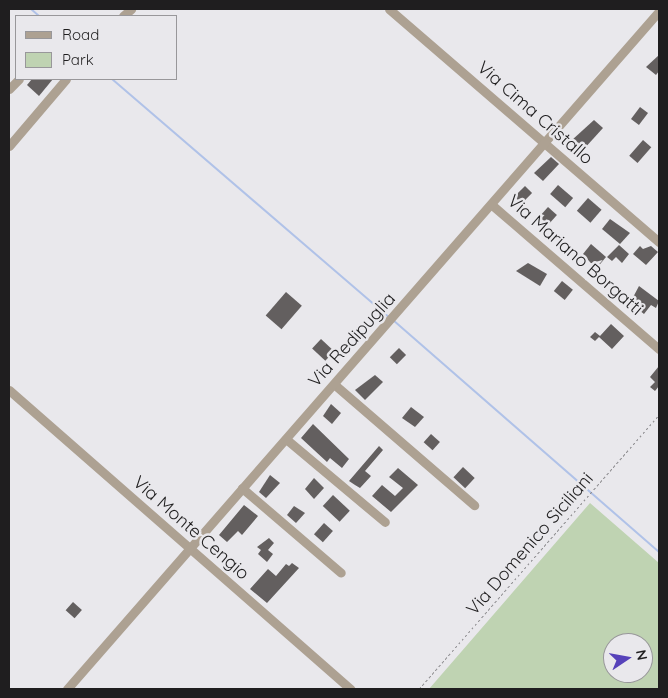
<!DOCTYPE html>
<html>
<head>
<meta charset="utf-8">
<style>
	body { margin:0 }
	#map { position:relative; width:668px; height:698px; overflow:hidden; background:#e9e8ec; font-family:Quicksand,sans-serif }
	div>[style] { position:absolute }
	[style*='--x'] { left:calc(var(--x)*1px); top:calc(var(--y)*1px); width:calc(var(--w)*1px); rotate:calc(var(--a)*1deg) }
	.green>* { inset:0; background:#bfd3b2 }
	.stream>* { height:2px; margin:-1px; padding:0 1px; transform-origin:1px; border-radius:1px; background:#b0c2e8 }
	.building>* { inset:0; background:#635f5f; transform-origin:0 0 }
	.path>* { height:1px; margin-top:-0.5px; transform-origin:0; background:repeating-linear-gradient(90deg,#8c8b8e 0 2.5px,transparent 0 5px) }
	.minor>* { height:9px; margin:-4.5px; padding:0 4.5px; transform-origin:4.5px; border-radius:4.5px; background:#ada192 }
	span { translate:-50% -50%; white-space:nowrap; text-align:center; line-height:1.15; -webkit-text-stroke:5px #e9e8ec; paint-order:stroke }
	.street-label { font-size:18px; color:#1f1e1f }
	.frame { position:absolute; inset:0; border:10px solid #1f1e1f; pointer-events:none }
	.legend { position:absolute; left:15px; top:15px; width:162px; height:65px; box-sizing:border-box; background:#e9e8ec; border:1px solid #98979a; margin:0; padding:6px 9px; list-style:none; font-size:15px; color:#1f1e1f }
	.legend li { display:flex; align-items:center; gap:10px; height:25px }
	.legend b { width:25px; border:1px solid #98979a }
	.north { position:absolute; left:603px; top:633px; width:50px; height:50px; box-sizing:border-box; background:#e9e8ec; border:1px solid #98979a; border-radius:50%; rotate:78deg; font-size:14px; font-weight:700; line-height:20px; text-align:center; color:#1f1e1f }
	.north::after { content:''; display:block; margin:auto; width:18px; height:22px; background:#5642ba; clip-path:polygon(50% 0,100% 100%,50% 72%,0 100%) }
</style>
</head>
<body>
<div id="map">
	<div class="green">
		<i style="clip-path:polygon(evenodd,590px 503px,659px 563px,659px 689px,429px 689px,590px 503px,613px 643px,643px 643px,643px 673px,613px 673px,613px 643px)"></i>
	</div>
	<div class="stream">
		<i style="--x:31;--y:9;--w:11;--a:41"></i>
		<i style="--x:112;--y:79;--w:365;--a:40.7"></i>
		<i style="--x:393;--y:320;--w:353;--a:41.1"></i>
	</div>
	<div class="building">
		<i style="clip-path:polygon(659px 55px,659px 71px,656px 75px,646px 67px)"></i>
		<i style="clip-path:polygon(32px 79px,53px 79px,39px 96px,27px 85px)"></i>
		<i style="left:640px;top:107px;width:10px;height:15px;rotate:37deg"></i>
		<i style="clip-path:polygon(594px 120px,603px 128px,583px 150px,572px 140px)"></i>
		<i style="left:643px;top:140px;width:11px;height:21px;rotate:41deg"></i>
		<i style="clip-path:polygon(551px 157px,559px 164px,543px 181px,534px 173px)"></i>
		<i style="left:558px;top:185px;width:20px;height:12px;rotate:41deg"></i>
		<i style="left:525px;top:186px;width:10px;height:15px;rotate:45deg"></i>
		<i style="left:588px;top:198px;width:18px;height:17px;rotate:41deg"></i>
		<i style="left:548px;top:207px;width:12px;height:13px;rotate:42deg"></i>
		<i style="clip-path:polygon(610px 219px,630px 233px,620px 244px,602px 229px)"></i>
		<i style="clip-path:polygon(591px 244px,606px 257px,596px 269px,583px 254px)"></i>
		<i style="clip-path:polygon(619px 245px,629px 254px,622px 263px,616px 257px,612px 261px,607px 257px)"></i>
		<i style="clip-path:polygon(640px 246px,643px 249px,651px 246px,658px 252px,646px 265px,633px 254px)"></i>
		<i style="clip-path:polygon(528px 263px,547px 274px,540px 286px,516px 271px)"></i>
		<i style="left:562px;top:281px;width:14px;height:13px;rotate:39deg"></i>
		<i style="clip-path:polygon(639px 286px,659px 301px,656px 308px,651px 305px,644px 314px,630px 303px)"></i>
		<i style="left:286px;top:292px;width:21px;height:31px;rotate:41deg"></i>
		<i style="clip-path:polygon(611px 324px,624px 336px,612px 349px,599px 337px,595px 341px,590px 337px,595px 332px,600px 336px)"></i>
		<i style="left:321px;top:339px;width:18px;height:13px;rotate:43deg"></i>
		<i style="left:399px;top:348px;width:10px;height:13px;rotate:45deg"></i>
		<i style="clip-path:polygon(659px 366px,659px 386px,655px 391px,650px 387px,655px 382px,650px 377px)"></i>
		<i style="clip-path:polygon(375px 375px,383px 382px,365px 400px,355px 390px)"></i>
		<i style="clip-path:polygon(331px 404px,341px 413px,332px 424px,323px 416px)"></i>
		<i style="clip-path:polygon(411px 407px,424px 417px,415px 427px,402px 418px)"></i>
		<i style="clip-path:polygon(313px 424px,349px 459px,342px 468px,330px 458px,327px 462px,301px 438px)"></i>
		<i style="left:431px;top:434px;width:12px;height:11px;rotate:42deg"></i>
		<i style="clip-path:polygon(379px 446px,383px 450px,365px 471px,371px 476px,360px 488px,355px 485px,349px 481px)"></i>
		<i style="left:463px;top:467px;width:16px;height:14px;rotate:43deg"></i>
		<i style="clip-path:polygon(398px 468px,418px 485px,391px 512px,372px 496px,382px 485px,395px 496px,403px 488px,389px 477px)"></i>
		<i style="clip-path:polygon(270px 475px,280px 483px,266px 498px,259px 492px)"></i>
		<i style="clip-path:polygon(314px 478px,324px 488px,314px 499px,305px 489px)"></i>
		<i style="left:333px;top:495px;width:23px;height:15px;rotate:43deg"></i>
		<i style="clip-path:polygon(244px 505px,258px 516px,242px 535px,238px 531px,227px 542px,219px 535px)"></i>
		<i style="clip-path:polygon(294px 506px,305px 513px,296px 523px,287px 515px)"></i>
		<i style="left:324px;top:523px;width:12px;height:15px;rotate:42deg"></i>
		<i style="clip-path:polygon(269px 538px,274px 543px,268px 550px,273px 554px,267px 562px,258px 554px,261px 550px,257px 547px)"></i>
		<i style="clip-path:polygon(292px 563px,299px 568px,267px 603px,250px 589px,268px 569px,276px 576px,286px 564px,289px 566px)"></i>
		<i style="left:73px;top:602px;width:12px;height:11px;rotate:42deg"></i>
	</div>
	<div class="path">
		<i style="--x:419;--y:689;--w:364;--a:-48.8"></i>
	</div>
	<div class="minor">
		<i style="--x:389;--y:9;--w:357;--a:40.8"></i>
		<i style="--x:123;--y:16;--w:11;--a:-41"></i>
		<i style="--x:9;--y:89;--w:14;--a:-45"></i>
		<i style="--x:9;--y:146;--w:88;--a:-49.6"></i>
		<i style="--x:492;--y:205;--w:221;--a:40.8"></i>
		<i style="--x:335;--y:385;--w:184;--a:40.8"></i>
		<i style="--x:9;--y:390;--w:454;--a:41.2"></i>
		<i style="--x:286;--y:439;--w:129;--a:40"></i>
		<i style="--x:242;--y:488;--w:130;--a:40.6"></i>
		<i style="--x:67;--y:689;--w:900;--a:-48.87"></i>
	</div>
	<div class="street-label">
		<span style="left:535px;top:113px;rotate:41deg">Via Cima Cristallo</span>
		<span style="left:575px;top:255px;rotate:41deg">Via Mariano Borgatti</span>
		<span style="left:352px;top:340px;rotate:-48deg">Via Redipuglia</span>
		<span style="left:191px;top:528px;rotate:41deg">Via Monte Cengio</span>
		<span style="left:530px;top:544px;rotate:-49deg">Via Domenico Siciliani</span>
	</div>
	<div class="frame"></div>
	<ul class="legend">
	<li><b style="height:6px;background:#ada192"></b>Road</li>
	<li><b style="height:14px;background:#bfd3b2"></b>Park</li>
	</ul>
	<div class="north">N</div>
</div>
</body>
</html>
